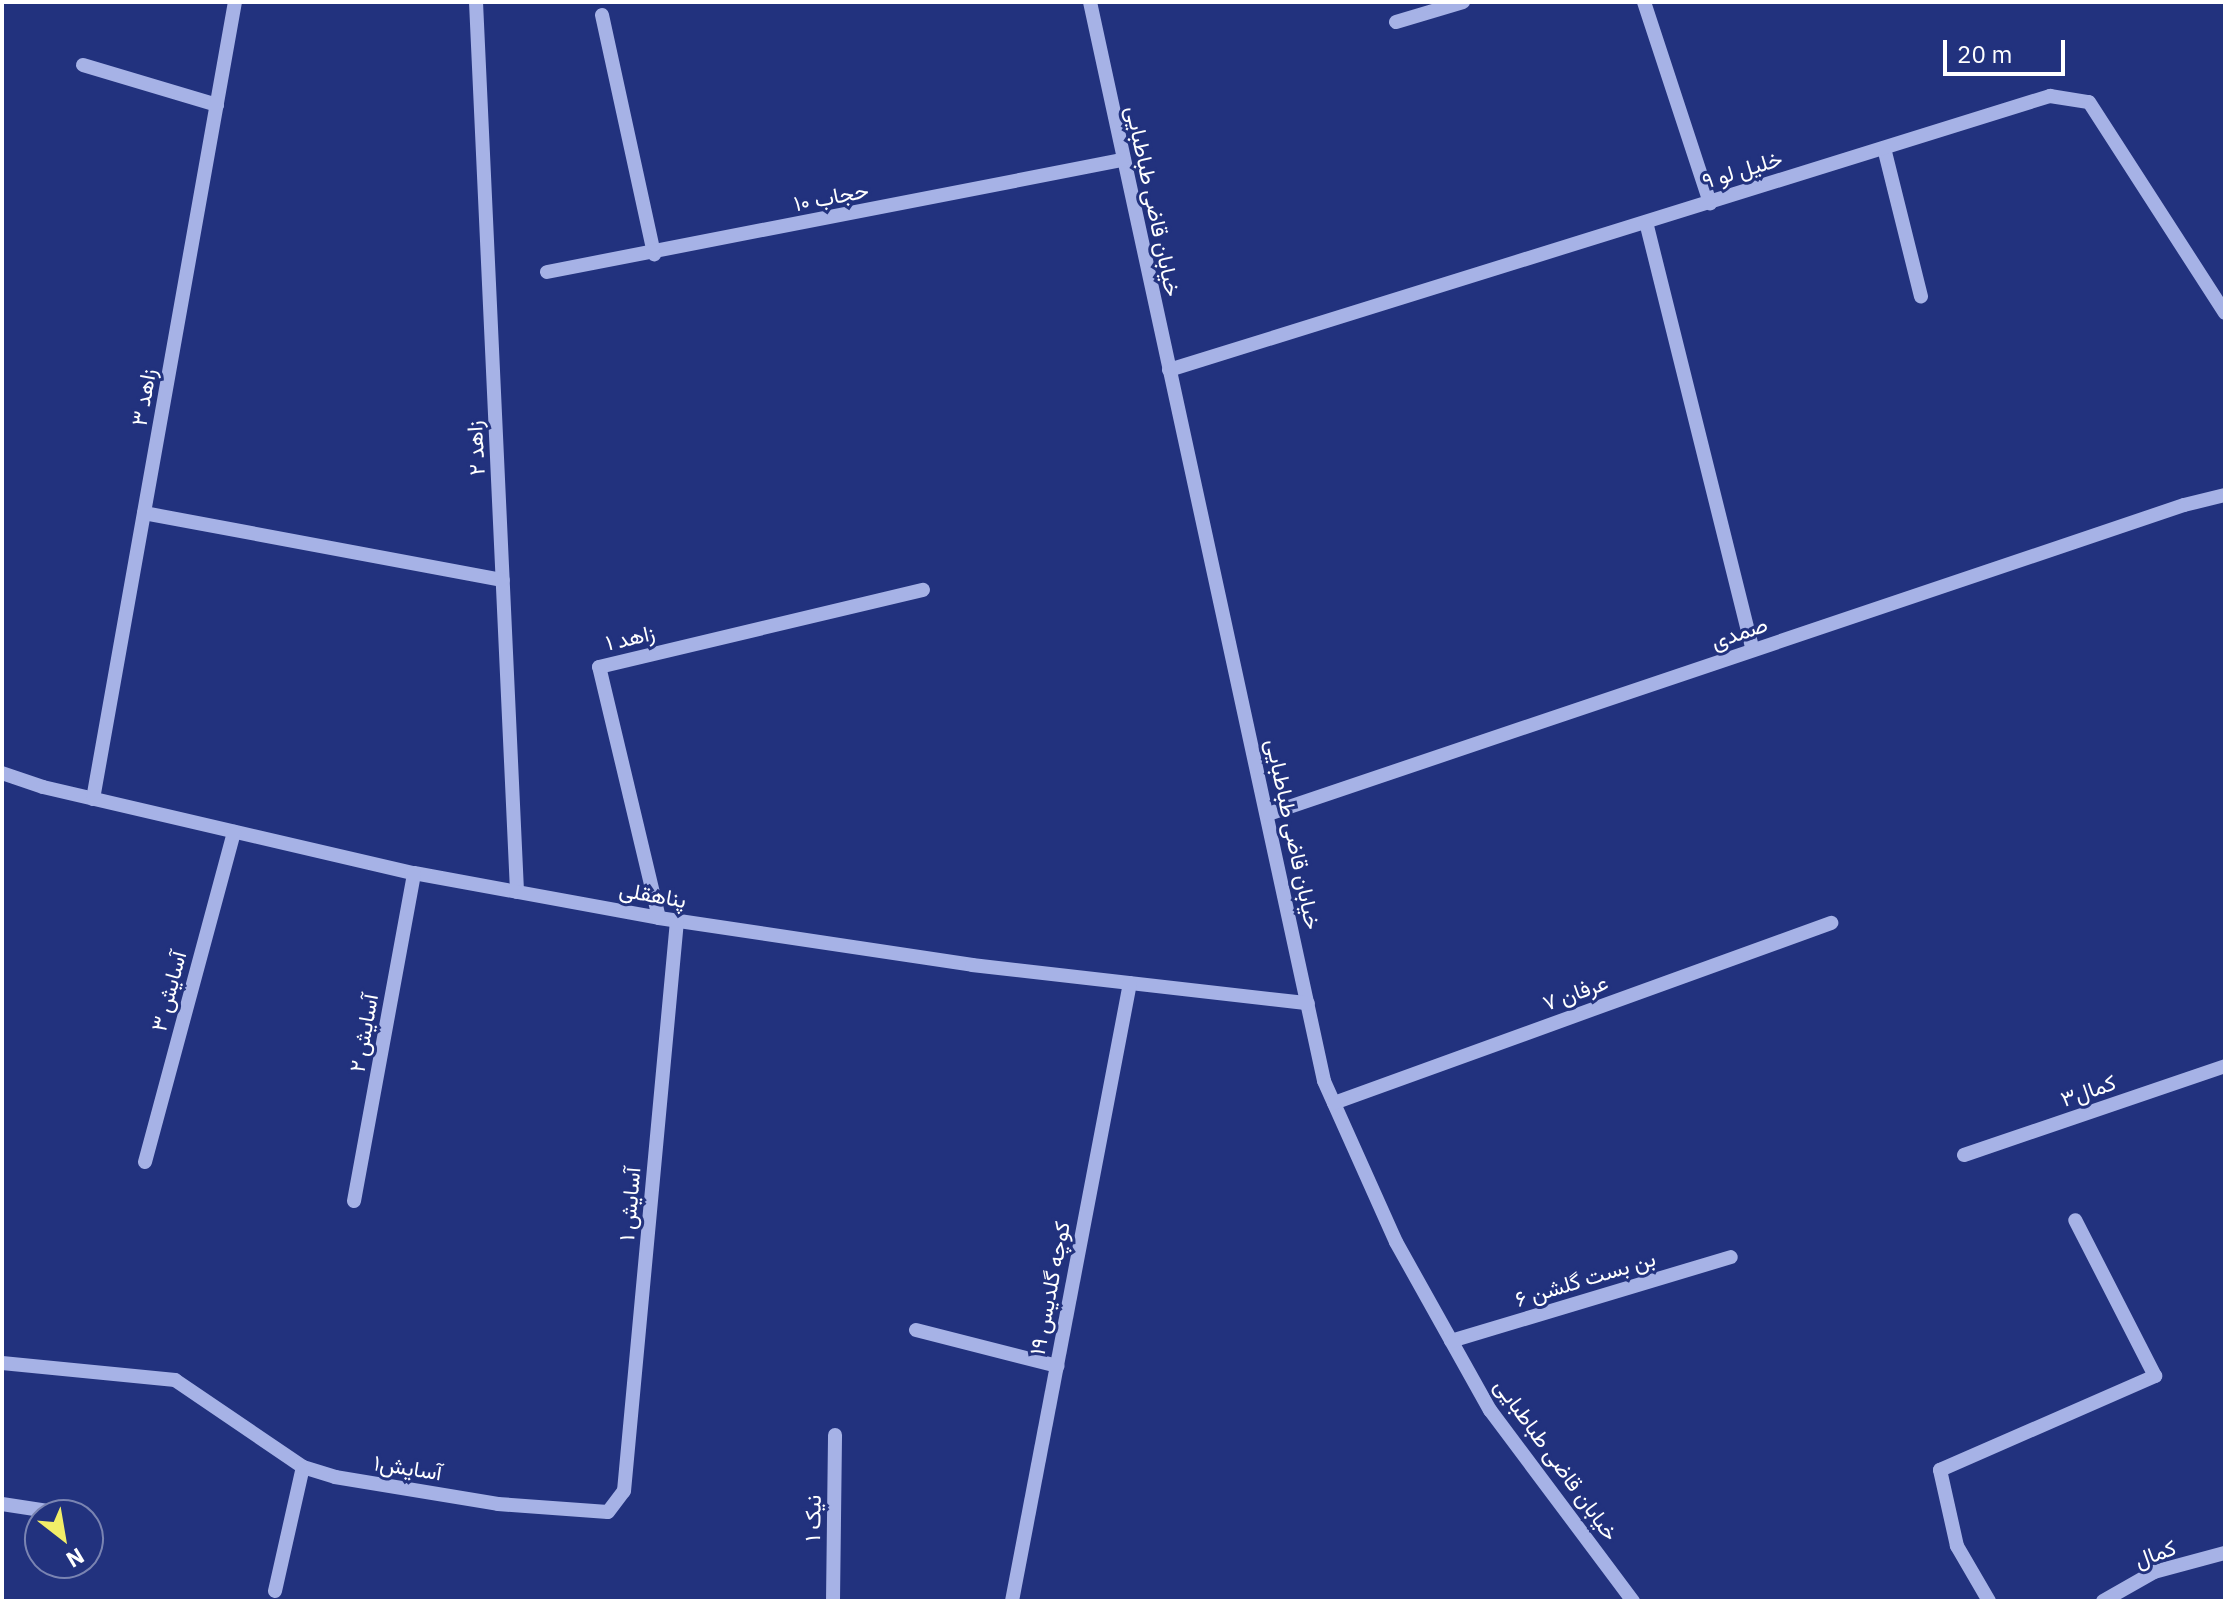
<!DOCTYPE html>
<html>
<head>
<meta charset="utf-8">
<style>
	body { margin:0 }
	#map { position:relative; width:2227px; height:1603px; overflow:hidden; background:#22327e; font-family:"IBM Plex Sans",Vazirmatn,sans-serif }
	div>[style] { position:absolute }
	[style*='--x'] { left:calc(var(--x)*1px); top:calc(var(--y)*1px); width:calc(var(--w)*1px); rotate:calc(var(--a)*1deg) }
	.minor>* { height:14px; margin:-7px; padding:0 7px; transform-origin:7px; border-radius:7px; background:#a6b2e6 }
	span { translate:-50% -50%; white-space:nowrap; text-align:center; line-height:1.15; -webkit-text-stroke:6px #22327e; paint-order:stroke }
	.street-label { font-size:22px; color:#fff }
	.frame { position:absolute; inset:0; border:4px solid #fff; pointer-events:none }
	.north { position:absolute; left:24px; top:1499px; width:80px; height:80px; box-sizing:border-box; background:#22327e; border:2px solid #7a84b2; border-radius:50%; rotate:149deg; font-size:22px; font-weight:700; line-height:32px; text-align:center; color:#fff }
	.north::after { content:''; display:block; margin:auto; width:28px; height:36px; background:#f2ee68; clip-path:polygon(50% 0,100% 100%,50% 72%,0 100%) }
	.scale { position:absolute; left:1943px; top:40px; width:122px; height:36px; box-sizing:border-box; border:4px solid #fff; border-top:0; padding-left:10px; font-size:24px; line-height:28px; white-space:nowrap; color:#fff; -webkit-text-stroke:6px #22327e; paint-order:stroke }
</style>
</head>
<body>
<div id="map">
	<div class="minor">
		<i style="--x:476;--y:2;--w:891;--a:87.36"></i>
		<i style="--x:1090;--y:2;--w:1104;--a:77.76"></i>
		<i style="--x:1324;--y:1081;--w:176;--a:65.9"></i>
		<i style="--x:1396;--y:1242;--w:193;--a:60.8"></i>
		<i style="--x:1490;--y:1410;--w:239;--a:53.2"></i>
		<i style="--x:1644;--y:2;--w:212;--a:71.8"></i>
		<i style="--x:602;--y:15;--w:245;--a:77.7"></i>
		<i style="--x:1396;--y:22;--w:70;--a:-16.6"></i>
		<i style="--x:83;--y:65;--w:140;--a:16.6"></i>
		<i style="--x:1884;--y:148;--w:153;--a:76"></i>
		<i style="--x:1646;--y:222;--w:441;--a:76"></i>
		<i style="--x:547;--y:272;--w:586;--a:-11.02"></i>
		<i style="--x:1169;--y:370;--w:923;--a:-17.28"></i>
		<i style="--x:2050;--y:96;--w:39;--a:9"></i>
		<i style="--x:2089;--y:102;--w:251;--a:57.2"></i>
		<i style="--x:144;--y:513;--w:365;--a:10.6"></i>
		<i style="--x:2;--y:773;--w:43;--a:18.9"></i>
		<i style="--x:43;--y:787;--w:381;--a:13.1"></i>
		<i style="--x:414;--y:873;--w:249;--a:10.4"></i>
		<i style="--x:659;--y:918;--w:317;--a:8.5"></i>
		<i style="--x:972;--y:965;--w:338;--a:6.5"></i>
		<i style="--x:93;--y:799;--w:810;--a:-79.9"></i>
		<i style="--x:1268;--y:814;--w:967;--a:-18.64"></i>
		<i style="--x:2184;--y:505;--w:42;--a:-13.7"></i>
		<i style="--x:659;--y:918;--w:258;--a:-103.4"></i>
		<i style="--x:599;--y:667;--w:333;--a:-13.4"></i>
		<i style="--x:1334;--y:1103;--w:529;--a:-19.91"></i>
		<i style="--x:1964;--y:1155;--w:276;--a:-18.8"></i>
		<i style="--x:145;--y:1162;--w:342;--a:-74.9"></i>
		<i style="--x:354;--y:1201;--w:333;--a:-79.6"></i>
		<i style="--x:916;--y:1330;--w:146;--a:14.3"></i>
		<i style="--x:1451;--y:1341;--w:292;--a:-16.7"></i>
		<i style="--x:2;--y:1363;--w:174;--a:5.6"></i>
		<i style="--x:175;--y:1380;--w:155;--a:34.2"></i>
		<i style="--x:2;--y:1504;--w:66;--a:8.7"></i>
		<i style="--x:275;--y:1591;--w:127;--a:-77.3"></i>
		<i style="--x:303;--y:1467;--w:34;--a:17"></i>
		<i style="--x:335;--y:1477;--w:165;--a:9.4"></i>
		<i style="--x:498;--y:1504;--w:110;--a:4.2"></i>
		<i style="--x:608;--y:1512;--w:26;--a:-53"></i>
		<i style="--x:624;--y:1491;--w:572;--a:-84.69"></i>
		<i style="--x:833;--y:1601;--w:166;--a:-89.3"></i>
		<i style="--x:1012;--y:1601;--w:629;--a:-79.19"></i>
		<i style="--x:1989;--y:1601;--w:64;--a:-120.2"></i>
		<i style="--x:1957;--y:1546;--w:78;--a:-102.6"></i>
		<i style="--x:1940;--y:1470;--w:235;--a:-23.6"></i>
		<i style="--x:2155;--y:1376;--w:175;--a:-117.1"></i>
		<i style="--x:2103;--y:1601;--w:59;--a:-29.6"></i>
		<i style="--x:2154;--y:1572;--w:73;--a:-15"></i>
	</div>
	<div class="street-label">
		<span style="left:1742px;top:169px;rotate:-17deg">خلیل لو ۹</span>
		<span style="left:831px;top:196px;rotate:-11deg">حجاب ۱۰</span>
		<span style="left:1154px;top:201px;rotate:78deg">خیابان قاضی طباطبایی</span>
		<span style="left:143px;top:397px;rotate:-80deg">زاهد ۳</span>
		<span style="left:475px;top:448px;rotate:-93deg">زاهد ۲</span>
		<span style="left:1739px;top:632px;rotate:-19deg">صمدی</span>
		<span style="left:630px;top:637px;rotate:-13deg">زاهد ۱</span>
		<span style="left:1294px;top:834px;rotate:78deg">خیابان قاضی طباطبایی</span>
		<span style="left:653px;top:894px;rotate:10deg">پناهقلی</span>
		<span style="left:168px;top:991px;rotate:-75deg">آسایش ۳</span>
		<span style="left:1575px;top:992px;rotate:-20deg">عرفان ۷</span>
		<span style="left:363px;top:1033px;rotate:-80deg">آسایش ۲</span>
		<span style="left:2088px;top:1090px;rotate:-19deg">کمال۳</span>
		<span style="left:629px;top:1204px;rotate:-85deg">آسایش ۱</span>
		<span style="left:1585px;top:1278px;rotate:-17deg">بن بست گلشن ۶</span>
		<span style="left:1049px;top:1288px;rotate:-79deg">کوچه گلدیس ۱۹</span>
		<span style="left:1557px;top:1459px;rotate:54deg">خیابان قاضی طباطبایی</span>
		<span style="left:408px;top:1467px;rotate:9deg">آسایش۱</span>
		<span style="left:812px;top:1518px;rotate:-89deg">نیک ۱</span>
		<span style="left:2155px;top:1553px;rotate:-20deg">کمال</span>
	</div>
	<div class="frame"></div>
	<div class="north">N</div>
	<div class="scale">20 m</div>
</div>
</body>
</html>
